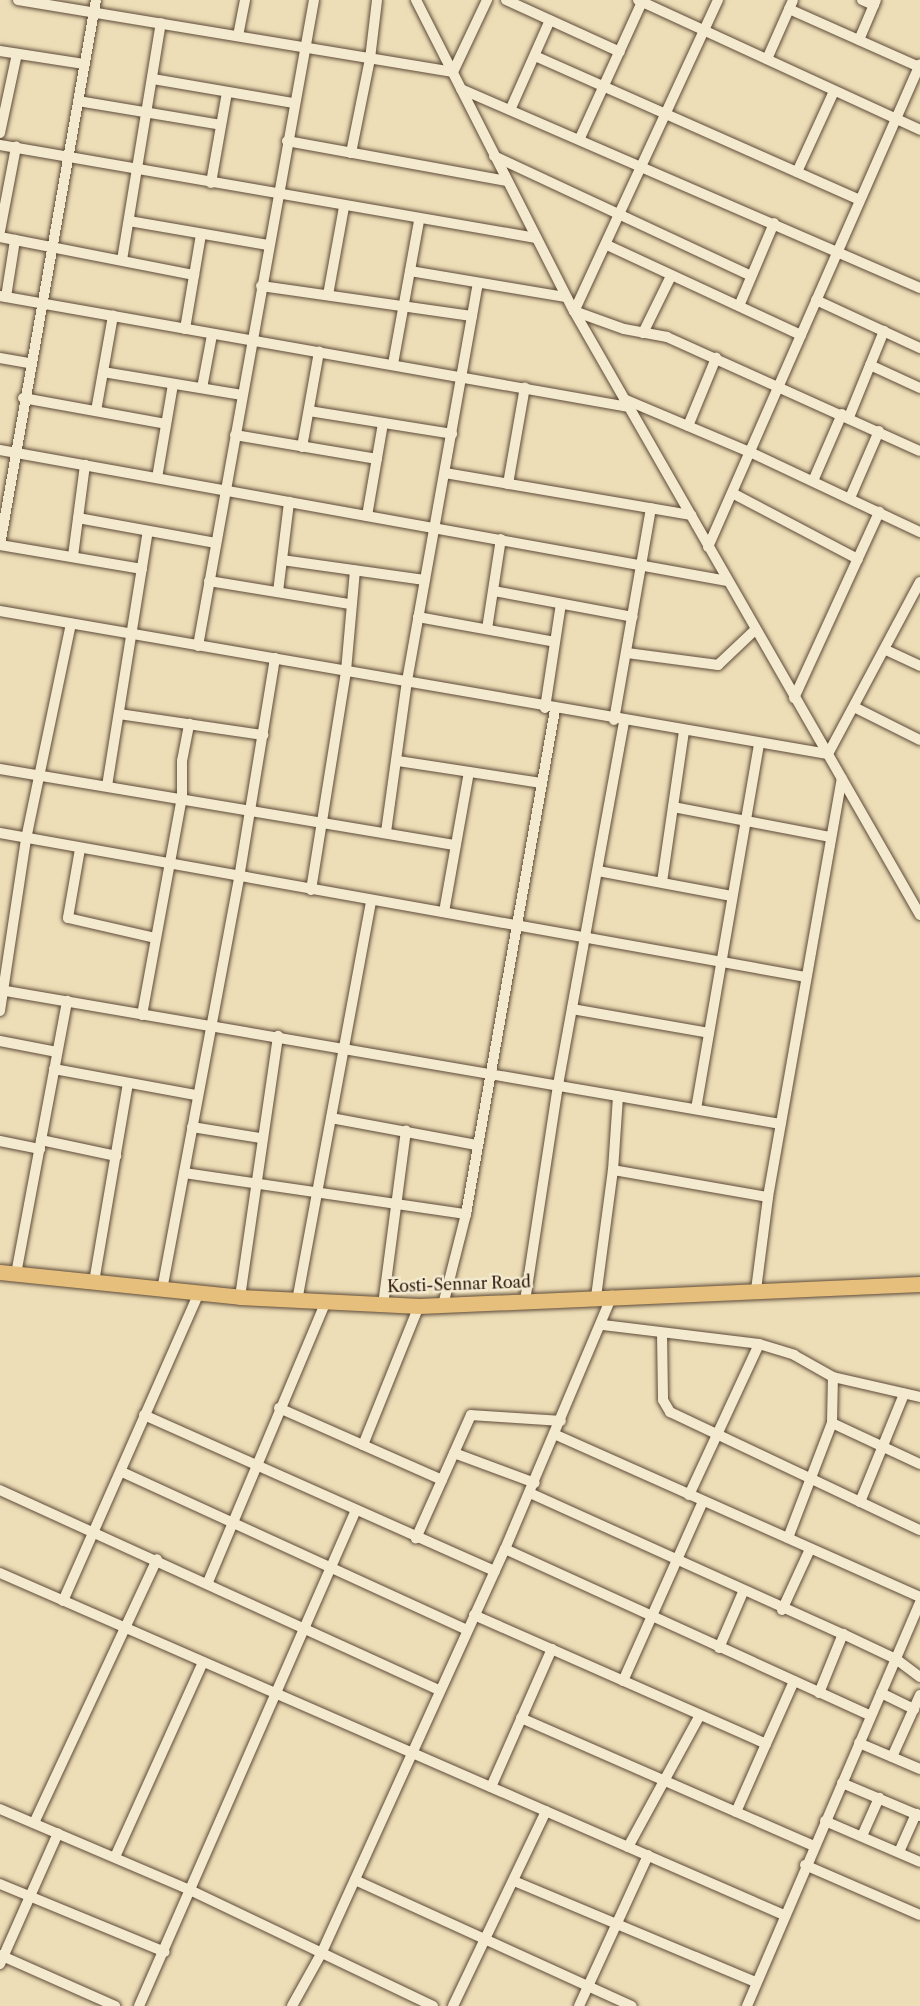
<!DOCTYPE html>
<html>
<head>
<meta charset="utf-8">
<style>
	body { margin:0 }
	#map { position:relative; width:920px; height:2006px; overflow:hidden; background:#eddeb7; font-family:"Libre Caslon Text",serif }
	div>[style] { position:absolute }
	[style*='--x'] { left:calc(var(--x)*1px); top:calc(var(--y)*1px); width:calc(var(--w)*1px); rotate:calc(var(--a)*1deg) }
	.roads { filter:drop-shadow(0 0 2px #5e4a38) drop-shadow(0 0 2px #5e4a38) }
	.minor>* { height:10px; margin:-5px; padding:0 5px; transform-origin:5px; border-radius:5px; background:#f3ead0 }
	.highway>* { height:15px; margin:-7.5px; padding:0 7.5px; transform-origin:7.5px; border-radius:7.5px; background:#e6bf7c }
	span { translate:-50% -50%; white-space:nowrap; text-align:center; line-height:1.15; -webkit-text-stroke:5px #f3ead0; paint-order:stroke }
	.street-label { font-size:16px; color:#2e190d }
</style>
</head>
<body>
<div id="map">
	<div class="roads">
		<div class="minor">
			<i style="--x:18;--y:0;--w:441;--a:9.4"></i>
			<i style="--x:453;--y:72;--w:80;--a:-64.7"></i>
			<i style="--x:416;--y:0;--w:349;--a:63.1"></i>
			<i style="--x:574;--y:311;--w:696;--a:60.19"></i>
			<i style="--x:506;--y:0;--w:125;--a:24.5"></i>
			<i style="--x:638;--y:0;--w:311;--a:24.7"></i>
			<i style="--x:718;--y:0;--w:343;--a:114.8"></i>
			<i style="--x:574;--y:311;--w:53;--a:19.8"></i>
			<i style="--x:624;--y:329;--w:44;--a:10.5"></i>
			<i style="--x:667;--y:337;--w:277;--a:24.3"></i>
			<i style="--x:862;--y:0;--w:13;--a:23"></i>
			<i style="--x:789;--y:9;--w:142;--a:24"></i>
			<i style="--x:238;--y:36;--w:37;--a:-79"></i>
			<i style="--x:859;--y:40;--w:43;--a:-67"></i>
			<i style="--x:0;--y:51;--w:85;--a:8.8"></i>
			<i style="--x:535;--y:56;--w:355;--a:23.9"></i>
			<i style="--x:767;--y:59;--w:64;--a:-66.2"></i>
			<i style="--x:153;--y:79;--w:143;--a:9.7"></i>
			<i style="--x:461;--y:89;--w:500;--a:23.44"></i>
			<i style="--x:78;--y:101;--w:145;--a:9.5"></i>
			<i style="--x:511;--y:108;--w:96;--a:-66.1"></i>
			<i style="--x:0;--y:133;--w:81;--a:-77.9"></i>
			<i style="--x:580;--y:138;--w:149;--a:-65.5"></i>
			<i style="--x:287;--y:141;--w:224;--a:10.3"></i>
			<i style="--x:0;--y:145;--w:544;--a:9.84"></i>
			<i style="--x:351;--y:153;--w:96;--a:-78.6"></i>
			<i style="--x:370;--y:59;--w:59;--a:-83.2"></i>
			<i style="--x:494;--y:156;--w:284;--a:25"></i>
			<i style="--x:797;--y:172;--w:89;--a:-65.4"></i>
			<i style="--x:211;--y:183;--w:92;--a:-80"></i>
			<i style="--x:129;--y:221;--w:141;--a:9.8"></i>
			<i style="--x:0;--y:231;--w:86;--a:-79.2"></i>
			<i style="--x:0;--y:237;--w:198;--a:11.1"></i>
			<i style="--x:607;--y:245;--w:214;--a:24.9"></i>
			<i style="--x:122;--y:260;--w:240;--a:-80.7"></i>
			<i style="--x:410;--y:271;--w:158;--a:9.5"></i>
			<i style="--x:261;--y:286;--w:213;--a:8.1"></i>
			<i style="--x:328;--y:295;--w:89;--a:-79.7"></i>
			<i style="--x:0;--y:296;--w:639;--a:10.01"></i>
			<i style="--x:6;--y:297;--w:58;--a:-81"></i>
			<i style="--x:816;--y:300;--w:115;--a:24.8"></i>
			<i style="--x:739;--y:306;--w:90;--a:-67.1"></i>
			<i style="--x:185;--y:329;--w:96;--a:-80.4"></i>
			<i style="--x:643;--y:333;--w:64;--a:-63.8"></i>
			<i style="--x:0;--y:358;--w:29;--a:10"></i>
			<i style="--x:393;--y:364;--w:145;--a:-79.7"></i>
			<i style="--x:870;--y:365;--w:55;--a:24.7"></i>
			<i style="--x:103;--y:372;--w:141;--a:9.4"></i>
			<i style="--x:202;--y:388;--w:54;--a:-79.3"></i>
			<i style="--x:23;--y:398;--w:145;--a:10.3"></i>
			<i style="--x:624;--y:399;--w:139;--a:22.9"></i>
			<i style="--x:752;--y:453;--w:186;--a:25.2"></i>
			<i style="--x:96;--y:411;--w:97;--a:-79.9"></i>
			<i style="--x:309;--y:411;--w:145;--a:9.1"></i>
			<i style="--x:849;--y:417;--w:93;--a:-67.9"></i>
			<i style="--x:688;--y:426;--w:74;--a:-67.6"></i>
			<i style="--x:235;--y:435;--w:144;--a:9.6"></i>
			<i style="--x:302;--y:447;--w:97;--a:-79.9"></i>
			<i style="--x:0;--y:450;--w:739;--a:10.21"></i>
			<i style="--x:445;--y:473;--w:250;--a:9.7"></i>
			<i style="--x:157;--y:478;--w:95;--a:-80.3"></i>
			<i style="--x:813;--y:481;--w:73;--a:-66.6"></i>
			<i style="--x:508;--y:484;--w:98;--a:-80.1"></i>
			<i style="--x:734;--y:494;--w:140;--a:27.7"></i>
			<i style="--x:850;--y:498;--w:73;--a:-66.6"></i>
			<i style="--x:367;--y:516;--w:94;--a:-80.2"></i>
			<i style="--x:78;--y:518;--w:140;--a:10.3"></i>
			<i style="--x:0;--y:545;--w:553;--a:-80.01"></i>
			<i style="--x:0;--y:545;--w:144;--a:9.6"></i>
			<i style="--x:708;--y:547;--w:527;--a:-66.3"></i>
			<i style="--x:73;--y:556;--w:92;--a:-82.5"></i>
			<i style="--x:282;--y:560;--w:144;--a:8"></i>
			<i style="--x:209;--y:581;--w:143;--a:9.3"></i>
			<i style="--x:494;--y:591;--w:141;--a:10.6"></i>
			<i style="--x:278;--y:592;--w:91;--a:-83"></i>
			<i style="--x:0;--y:611;--w:840;--a:9.8"></i>
			<i style="--x:828;--y:754;--w:195;--a:-61.9"></i>
			<i style="--x:418;--y:617;--w:139;--a:10.3"></i>
			<i style="--x:487;--y:629;--w:91;--a:-81.2"></i>
			<i style="--x:198;--y:646;--w:656;--a:-79.82"></i>
			<i style="--x:886;--y:650;--w:38;--a:25"></i>
			<i style="--x:627;--y:653;--w:92;--a:7.5"></i>
			<i style="--x:718;--y:665;--w:51;--a:-43.4"></i>
			<i style="--x:794;--y:698;--w:205;--a:-65.4"></i>
			<i style="--x:854;--y:707;--w:74;--a:26.6"></i>
			<i style="--x:545;--y:708;--w:105;--a:-81.3"></i>
			<i style="--x:119;--y:714;--w:146;--a:8.3"></i>
			<i style="--x:614;--y:720;--w:215;--a:-80.1"></i>
			<i style="--x:398;--y:761;--w:145;--a:8.7"></i>
			<i style="--x:0;--y:769;--w:462;--a:9.5"></i>
			<i style="--x:107;--y:786;--w:258;--a:-80.9"></i>
			<i style="--x:673;--y:807;--w:160;--a:10.8"></i>
			<i style="--x:386;--y:832;--w:152;--a:-82.1"></i>
			<i style="--x:407;--y:681;--w:404;--a:-79.9"></i>
			<i style="--x:0;--y:833;--w:819;--a:10.13"></i>
			<i style="--x:80;--y:849;--w:70;--a:99.9"></i>
			<i style="--x:68;--y:918;--w:89;--a:12.9"></i>
			<i style="--x:598;--y:871;--w:136;--a:10.6"></i>
			<i style="--x:662;--y:882;--w:152;--a:-81.7"></i>
			<i style="--x:311;--y:890;--w:222;--a:-80.9"></i>
			<i style="--x:346;--y:671;--w:101;--a:-84.9"></i>
			<i style="--x:444;--y:912;--w:142;--a:-79.9"></i>
			<i style="--x:0;--y:990;--w:792;--a:9.74"></i>
			<i style="--x:572;--y:1009;--w:139;--a:9.9"></i>
			<i style="--x:0;--y:1011;--w:174;--a:-81.4"></i>
			<i style="--x:26;--y:839;--w:220;--a:-78.2"></i>
			<i style="--x:142;--y:1015;--w:221;--a:-79.6"></i>
			<i style="--x:182;--y:798;--w:37;--a:-90"></i>
			<i style="--x:182;--y:761;--w:38;--a:-79"></i>
			<i style="--x:0;--y:1041;--w:58;--a:10.9"></i>
			<i style="--x:54;--y:1069;--w:144;--a:10.4"></i>
			<i style="--x:696;--y:1109;--w:370;--a:-80.2"></i>
			<i style="--x:331;--y:1118;--w:148;--a:10.5"></i>
			<i style="--x:192;--y:1127;--w:70;--a:9.1"></i>
			<i style="--x:41;--y:1140;--w:77;--a:12"></i>
			<i style="--x:0;--y:1141;--w:41;--a:11.3"></i>
			<i style="--x:613;--y:1170;--w:157;--a:9.9"></i>
			<i style="--x:184;--y:1173;--w:285;--a:8.3"></i>
			<i style="--x:16;--y:1274;--w:278;--a:-79.4"></i>
			<i style="--x:94;--y:1282;--w:202;--a:-80.3"></i>
			<i style="--x:162;--y:1290;--w:419;--a:-79.4"></i>
			<i style="--x:239;--y:878;--w:223;--a:-80.7"></i>
			<i style="--x:756;--y:1290;--w:94;--a:-82.6"></i>
			<i style="--x:768;--y:1197;--w:425;--a:-80"></i>
			<i style="--x:240;--y:1297;--w:264;--a:-81.7"></i>
			<i style="--x:596;--y:1297;--w:128;--a:-82.4"></i>
			<i style="--x:613;--y:1170;--w:74;--a:-86.1"></i>
			<i style="--x:297;--y:1301;--w:408;--a:-79.5"></i>
			<i style="--x:525;--y:1301;--w:219;--a:-81.3"></i>
			<i style="--x:558;--y:1085;--w:369;--a:-79.7"></i>
			<i style="--x:383;--y:1305;--w:176;--a:-82.5"></i>
			<i style="--x:443;--y:1305;--w:94;--a:-75.8"></i>
			<i style="--x:466;--y:1214;--w:512;--a:-79.99"></i>
			<i style="--x:603;--y:1325;--w:157;--a:6.9"></i>
			<i style="--x:759;--y:1344;--w:37;--a:17"></i>
			<i style="--x:794;--y:1355;--w:45;--a:29.4"></i>
			<i style="--x:833;--y:1377;--w:89;--a:12.9"></i>
			<i style="--x:662;--y:1333;--w:67;--a:89.1"></i>
			<i style="--x:663;--y:1400;--w:14;--a:60"></i>
			<i style="--x:670;--y:1412;--w:276;--a:25.3"></i>
			<i style="--x:279;--y:1408;--w:178;--a:23.8"></i>
			<i style="--x:442;--y:1480;--w:64;--a:114.1"></i>
			<i style="--x:144;--y:1415;--w:384;--a:24"></i>
			<i style="--x:832;--y:1423;--w:97;--a:25"></i>
			<i style="--x:554;--y:1434;--w:401;--a:24"></i>
			<i style="--x:363;--y:1445;--w:150;--a:-68.1"></i>
			<i style="--x:454;--y:1453;--w:86;--a:20.3"></i>
			<i style="--x:122;--y:1472;--w:379;--a:24.6"></i>
			<i style="--x:442;--y:1480;--w:71;--a:-66"></i>
			<i style="--x:471;--y:1415;--w:90;--a:3.8"></i>
			<i style="--x:0;--y:1490;--w:482;--a:24.5"></i>
			<i style="--x:530;--y:1493;--w:343;--a:24.3"></i>
			<i style="--x:843;--y:1634;--w:59;--a:25.3"></i>
			<i style="--x:896;--y:1659;--w:30;--a:37"></i>
			<i style="--x:689;--y:1495;--w:166;--a:-65.1"></i>
			<i style="--x:860;--y:1502;--w:117;--a:-67.8"></i>
			<i style="--x:788;--y:1538;--w:123;--a:-69.1"></i>
			<i style="--x:832;--y:1423;--w:46;--a:-88.8"></i>
			<i style="--x:505;--y:1549;--w:402;--a:24.5"></i>
			<i style="--x:0;--y:1573;--w:855;--a:23.57"></i>
			<i style="--x:208;--y:1582;--w:303;--a:-67.2"></i>
			<i style="--x:63;--y:1601;--w:338;--a:-66.2"></i>
			<i style="--x:782;--y:1610;--w:67;--a:-65.3"></i>
			<i style="--x:474;--y:1615;--w:319;--a:23.8"></i>
			<i style="--x:766;--y:1744;--w:69;--a:-66"></i>
			<i style="--x:719;--y:1648;--w:61;--a:-66.8"></i>
			<i style="--x:623;--y:1681;--w:197;--a:-66"></i>
			<i style="--x:819;--y:1693;--w:64;--a:-67.9"></i>
			<i style="--x:881;--y:1693;--w:37;--a:26"></i>
			<i style="--x:521;--y:1718;--w:320;--a:23.6"></i>
			<i style="--x:859;--y:1743;--w:66;--a:23.1"></i>
			<i style="--x:892;--y:1757;--w:68;--a:-65.7"></i>
			<i style="--x:842;--y:1783;--w:85;--a:22.9"></i>
			<i style="--x:491;--y:1787;--w:151;--a:-66.2"></i>
			<i style="--x:0;--y:1809;--w:209;--a:23.1"></i>
			<i style="--x:192;--y:1891;--w:267;--a:25.5"></i>
			<i style="--x:736;--y:1812;--w:74;--a:-66.2"></i>
			<i style="--x:825;--y:1821;--w:103;--a:23.3"></i>
			<i style="--x:34;--y:1823;--w:291;--a:-65"></i>
			<i style="--x:862;--y:1836;--w:42;--a:-65.9"></i>
			<i style="--x:628;--y:1847;--w:150;--a:-61.4"></i>
			<i style="--x:899;--y:1852;--w:42;--a:-65.9"></i>
			<i style="--x:115;--y:1857;--w:214;--a:-65.7"></i>
			<i style="--x:805;--y:1865;--w:125;--a:23.5"></i>
			<i style="--x:355;--y:1880;--w:304;--a:24.5"></i>
			<i style="--x:514;--y:1881;--w:262;--a:22.7"></i>
			<i style="--x:0;--y:1884;--w:178;--a:22.4"></i>
			<i style="--x:0;--y:1955;--w:126;--a:23.9"></i>
			<i style="--x:0;--y:1964;--w:143;--a:-66.1"></i>
			<i style="--x:139;--y:2006;--w:539;--a:-66.38"></i>
			<i style="--x:292;--y:2006;--w:62;--a:-60.9"></i>
			<i style="--x:322;--y:1952;--w:443;--a:-65.6"></i>
			<i style="--x:505;--y:1549;--w:275;--a:-67.1"></i>
			<i style="--x:453;--y:2006;--w:216;--a:-64.5"></i>
			<i style="--x:579;--y:2006;--w:166;--a:-65.4"></i>
			<i style="--x:747;--y:2006;--w:439;--a:-66.8"></i>
		</div>
		<div class="highway">
			<i style="--x:0;--y:1272;--w:241;--a:5.9"></i>
			<i style="--x:240;--y:1297;--w:179;--a:2.9"></i>
			<i style="--x:419;--y:1306;--w:501;--a:-2.51"></i>
		</div>
	</div>
	<div class="street-label">
		<span style="left:459px;top:1284px;rotate:-2deg">Kosti-Sennar Road</span>
	</div>
</div>
</body>
</html>
